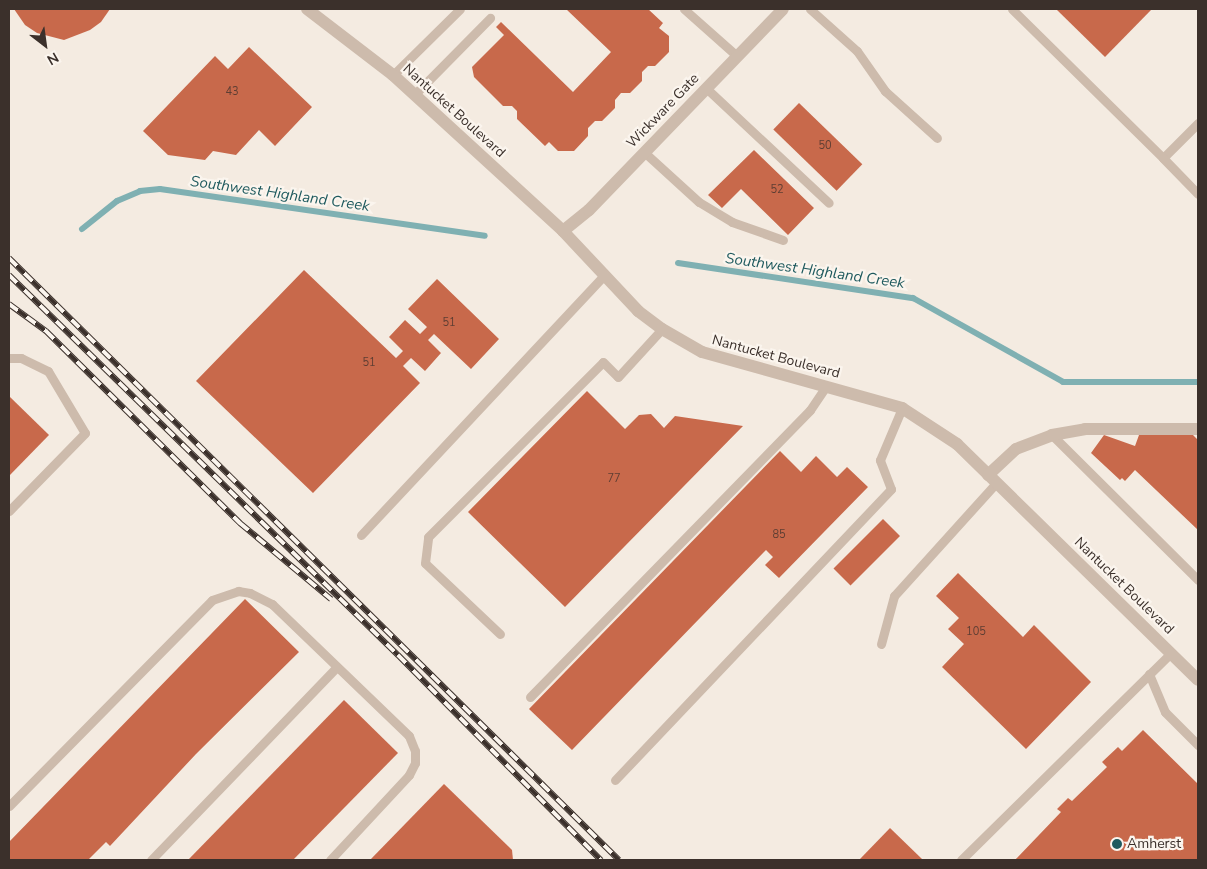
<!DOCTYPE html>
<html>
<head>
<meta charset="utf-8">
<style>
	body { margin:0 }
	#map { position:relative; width:1207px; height:869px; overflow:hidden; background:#f4ebe1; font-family:"Nunito Sans",sans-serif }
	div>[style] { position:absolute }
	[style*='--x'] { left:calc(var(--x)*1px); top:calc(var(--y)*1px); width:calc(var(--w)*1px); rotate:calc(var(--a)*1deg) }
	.stream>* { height:6px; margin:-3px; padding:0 3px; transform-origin:3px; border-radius:3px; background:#7fb0b2 }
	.building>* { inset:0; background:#c8694b; transform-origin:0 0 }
	.lane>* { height:9px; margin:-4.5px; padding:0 4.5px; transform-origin:4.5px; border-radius:4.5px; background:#cdbbac }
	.street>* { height:12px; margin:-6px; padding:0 6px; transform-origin:6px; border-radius:6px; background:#cdbbac }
	.rail>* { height:5.5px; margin-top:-2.75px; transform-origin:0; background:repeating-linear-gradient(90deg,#fbf5ee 0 11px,#3b302b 0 22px); box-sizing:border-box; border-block:1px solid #3b302b }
	.dots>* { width:14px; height:14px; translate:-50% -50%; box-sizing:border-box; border:2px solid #fbf5ee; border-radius:50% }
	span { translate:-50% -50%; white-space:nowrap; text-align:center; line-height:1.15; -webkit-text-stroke:4.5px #fbf5ee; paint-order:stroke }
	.number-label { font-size:11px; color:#5e3e33 }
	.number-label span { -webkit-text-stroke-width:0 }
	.street-label { font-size:14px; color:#3b302b }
	.poi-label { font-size:14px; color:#3b302b }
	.left { translate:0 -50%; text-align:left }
	.water-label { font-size:15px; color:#1f5a5e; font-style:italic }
	.frame { position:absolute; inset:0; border:10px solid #3b302b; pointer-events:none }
	.north { position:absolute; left:20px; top:20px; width:50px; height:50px; -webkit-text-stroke:4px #fbf5ee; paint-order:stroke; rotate:150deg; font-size:14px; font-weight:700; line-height:20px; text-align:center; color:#3b302b }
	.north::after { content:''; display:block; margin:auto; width:18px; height:22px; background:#3b302b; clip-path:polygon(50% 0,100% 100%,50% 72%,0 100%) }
</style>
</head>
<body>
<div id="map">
	<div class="stream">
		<i style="--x:82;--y:229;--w:45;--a:-38.7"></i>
		<i style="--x:117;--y:201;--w:25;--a:-23"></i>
		<i style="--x:140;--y:191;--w:20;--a:-6"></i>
		<i style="--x:160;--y:189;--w:328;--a:8.2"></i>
		<i style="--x:678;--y:263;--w:238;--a:8.5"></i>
		<i style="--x:913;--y:298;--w:172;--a:29.2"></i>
		<i style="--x:1063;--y:382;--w:135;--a:0"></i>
	</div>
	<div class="building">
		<i style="clip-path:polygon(14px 9px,110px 9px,101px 22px,90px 30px,64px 40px,37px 33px,25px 25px)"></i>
		<i style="clip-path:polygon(566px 9px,648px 9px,663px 23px,659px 28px,669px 36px,669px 52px,655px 66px,648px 66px,642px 72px,642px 81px,630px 93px,621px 93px,615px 100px,615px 108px,602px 121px,595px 121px,588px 128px,588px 136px,574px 151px,558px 151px,549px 142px,545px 146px,517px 119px,517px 111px,512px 106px,503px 106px,474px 77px,472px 67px,504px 35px,496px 27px,501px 22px,573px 92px,611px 52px)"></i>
		<i style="clip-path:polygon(1056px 9px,1152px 9px,1105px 57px)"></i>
		<i style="clip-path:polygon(249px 47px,312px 107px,275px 146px,259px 130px,236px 155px,213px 151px,205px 160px,168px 155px,143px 131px,215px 56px,228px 69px)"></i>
		<i style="left:799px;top:103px;width:88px;height:37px;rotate:44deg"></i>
		<i style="clip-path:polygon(754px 150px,814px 208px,788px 235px,741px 189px,722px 208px,708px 195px)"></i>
		<i style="clip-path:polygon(304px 270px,396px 358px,403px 351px,389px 337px,405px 320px,420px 334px,427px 327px,408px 309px,437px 279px,499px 339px,471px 369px,434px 334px,428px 340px,441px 353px,425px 371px,411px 358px,403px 366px,420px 383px,313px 493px,196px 381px)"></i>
		<i style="clip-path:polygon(587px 391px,625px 429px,639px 415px,651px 414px,664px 428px,675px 416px,743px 426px,565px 607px,468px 512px)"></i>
		<i style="clip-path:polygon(9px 396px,49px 435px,9px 476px)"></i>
		<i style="clip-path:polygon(1104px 435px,1135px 446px,1139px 435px,1193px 435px,1198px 440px,1198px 530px,1135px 470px,1125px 481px,1122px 478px,1120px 480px,1091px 453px)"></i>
		<i style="clip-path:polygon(780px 451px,801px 472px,816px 456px,837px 477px,847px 467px,868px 487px,779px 578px,765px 565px,773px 557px,766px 550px,572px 750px,529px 709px)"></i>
		<i style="left:883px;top:519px;width:24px;height:70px;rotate:45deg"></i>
		<i style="clip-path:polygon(958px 573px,1023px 637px,1034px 625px,1091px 682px,1026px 749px,942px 667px,964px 644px,948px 629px,959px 618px,936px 596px)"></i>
		<i style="clip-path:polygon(245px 599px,299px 652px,196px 754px,110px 846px,106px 842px,88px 860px,9px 860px,9px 842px)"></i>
		<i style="clip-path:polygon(344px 700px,398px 753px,293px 860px,188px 860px)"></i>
		<i style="clip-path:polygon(1143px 730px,1198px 784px,1198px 860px,1015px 860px,1061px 812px,1057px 809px,1068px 798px,1072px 801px,1107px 767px,1102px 762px,1118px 747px,1122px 751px)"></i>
		<i style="clip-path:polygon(444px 784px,512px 850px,513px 860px,370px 860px)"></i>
		<i style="clip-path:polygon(890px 828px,923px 860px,859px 860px)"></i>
	</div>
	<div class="lane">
		<i style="--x:684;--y:9;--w:71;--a:41.6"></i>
		<i style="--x:810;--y:9;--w:63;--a:41.8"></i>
		<i style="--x:857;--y:51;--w:49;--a:55"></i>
		<i style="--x:885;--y:91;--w:70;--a:42.1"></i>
		<i style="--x:1012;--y:9;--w:212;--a:44.6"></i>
		<i style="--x:393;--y:75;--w:94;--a:-44.6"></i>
		<i style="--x:706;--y:88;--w:168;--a:43.1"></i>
		<i style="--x:415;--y:94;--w:107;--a:-45.4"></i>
		<i style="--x:1198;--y:123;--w:49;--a:135"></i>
		<i style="--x:1163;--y:158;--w:50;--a:45.8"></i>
		<i style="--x:644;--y:152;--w:74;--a:42.3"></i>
		<i style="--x:699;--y:202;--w:39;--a:31"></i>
		<i style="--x:732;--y:222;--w:54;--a:19.4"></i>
		<i style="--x:9;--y:358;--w:12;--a:0"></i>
		<i style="--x:21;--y:358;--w:30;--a:26"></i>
		<i style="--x:48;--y:371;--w:72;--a:59.2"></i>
		<i style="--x:85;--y:433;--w:109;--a:134.3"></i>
		<i style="--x:1052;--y:435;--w:206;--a:44.8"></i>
		<i style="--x:361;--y:535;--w:357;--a:-46.9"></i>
		<i style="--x:500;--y:634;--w:103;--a:-136.6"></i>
		<i style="--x:425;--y:563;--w:26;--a:-83"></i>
		<i style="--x:428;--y:537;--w:247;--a:-45"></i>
		<i style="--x:603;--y:362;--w:21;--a:45"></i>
		<i style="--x:618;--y:377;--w:65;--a:-47.5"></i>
		<i style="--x:881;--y:644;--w:50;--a:-74.8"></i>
		<i style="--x:894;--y:596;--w:152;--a:-47.9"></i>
		<i style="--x:1149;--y:674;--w:41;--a:67.2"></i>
		<i style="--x:1165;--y:712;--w:47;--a:45"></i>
		<i style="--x:530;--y:697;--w:401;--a:-45.7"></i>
		<i style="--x:810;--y:410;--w:29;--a:-56"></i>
		<i style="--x:615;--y:780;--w:401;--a:-46.5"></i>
		<i style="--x:891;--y:489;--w:31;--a:-111"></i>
		<i style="--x:880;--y:460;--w:56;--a:-67.1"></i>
		<i style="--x:9;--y:806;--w:289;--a:-45.4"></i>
		<i style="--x:212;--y:600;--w:28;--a:-19"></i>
		<i style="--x:238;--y:591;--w:12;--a:9"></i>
		<i style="--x:250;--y:593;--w:25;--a:27"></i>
		<i style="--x:272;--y:604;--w:190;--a:43.9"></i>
		<i style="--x:409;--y:736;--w:16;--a:68"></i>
		<i style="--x:415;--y:751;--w:12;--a:90"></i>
		<i style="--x:415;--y:763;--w:13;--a:117"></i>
		<i style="--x:409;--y:775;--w:116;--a:132.9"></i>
		<i style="--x:151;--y:860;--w:268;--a:-46.1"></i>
		<i style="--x:961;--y:860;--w:295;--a:-44.6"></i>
	</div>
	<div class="street">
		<i style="--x:307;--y:9;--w:108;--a:37.5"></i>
		<i style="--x:393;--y:75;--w:231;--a:42.5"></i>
		<i style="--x:563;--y:231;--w:110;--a:46.8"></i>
		<i style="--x:638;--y:311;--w:30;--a:37"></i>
		<i style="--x:662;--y:329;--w:46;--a:29.9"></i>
		<i style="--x:702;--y:352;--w:208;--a:15.6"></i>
		<i style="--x:902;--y:408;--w:66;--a:33.2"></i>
		<i style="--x:957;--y:444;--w:337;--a:44.4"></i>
		<i style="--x:563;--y:231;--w:33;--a:-39"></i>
		<i style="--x:589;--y:210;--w:279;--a:-46"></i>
		<i style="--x:988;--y:475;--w:38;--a:-43"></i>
		<i style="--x:1016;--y:449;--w:39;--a:-21"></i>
		<i style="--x:1052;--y:435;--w:34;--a:-10"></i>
		<i style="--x:1085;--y:429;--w:113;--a:0"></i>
	</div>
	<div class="rail">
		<i style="--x:9;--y:258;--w:857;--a:44.62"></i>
		<i style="--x:9;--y:275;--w:544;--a:44.33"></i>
		<i style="--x:398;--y:655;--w:289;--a:45.3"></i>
		<i style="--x:9;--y:304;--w:46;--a:36.1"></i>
		<i style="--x:46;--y:331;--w:273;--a:44.7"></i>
		<i style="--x:240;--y:523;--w:119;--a:39.9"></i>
	</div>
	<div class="dots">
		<i style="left:1117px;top:844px;background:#1f5a5e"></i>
	</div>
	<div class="number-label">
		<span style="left:232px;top:92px">43</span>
		<span style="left:825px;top:146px">50</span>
		<span style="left:777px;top:190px">52</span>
		<span style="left:449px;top:323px">51</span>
		<span style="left:369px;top:363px">51</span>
		<span style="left:614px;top:479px">77</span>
		<span style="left:779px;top:535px">85</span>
		<span style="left:976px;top:632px">105</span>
	</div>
	<div class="street-label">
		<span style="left:454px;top:111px;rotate:42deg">Nantucket Boulevard</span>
		<span style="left:663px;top:111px;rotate:-46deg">Wickware Gate</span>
		<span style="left:776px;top:357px;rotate:15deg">Nantucket Boulevard</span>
		<span style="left:1124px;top:586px;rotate:44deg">Nantucket Boulevard</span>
	</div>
	<div class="poi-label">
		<span class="left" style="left:1127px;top:844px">Amherst</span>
	</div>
	<div class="water-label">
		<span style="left:280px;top:194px;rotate:8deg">Southwest Highland Creek</span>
		<span style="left:815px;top:271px;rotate:8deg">Southwest Highland Creek</span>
	</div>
	<div class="frame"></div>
	<div class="north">N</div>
</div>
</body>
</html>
